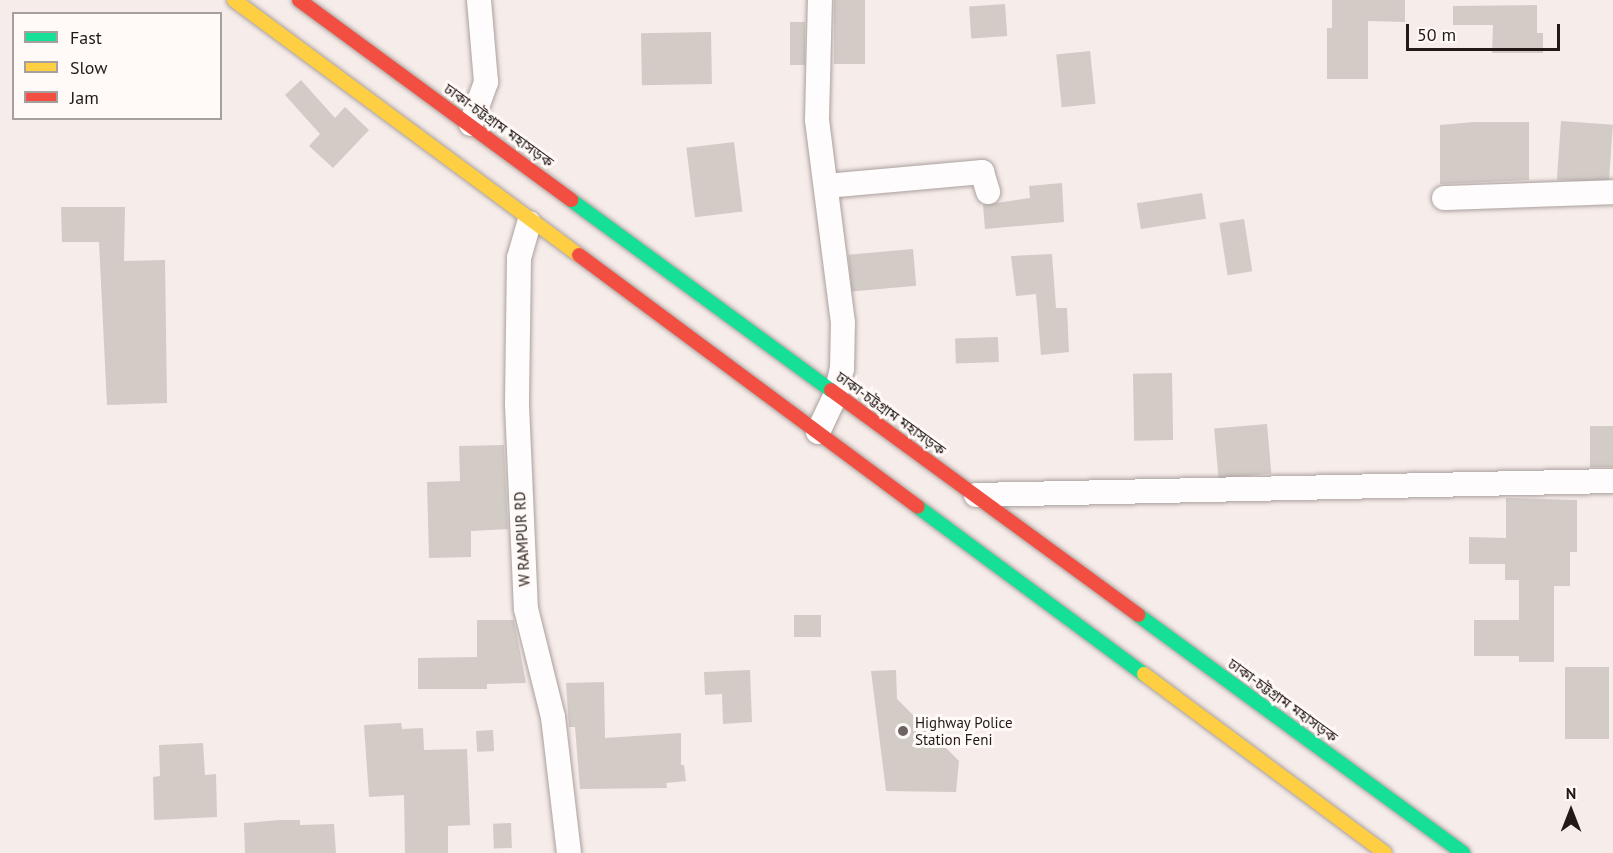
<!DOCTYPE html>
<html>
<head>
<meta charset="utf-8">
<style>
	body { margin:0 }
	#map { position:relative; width:1613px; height:853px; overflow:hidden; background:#f6ece9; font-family:"PT Sans","Noto Sans Bengali",sans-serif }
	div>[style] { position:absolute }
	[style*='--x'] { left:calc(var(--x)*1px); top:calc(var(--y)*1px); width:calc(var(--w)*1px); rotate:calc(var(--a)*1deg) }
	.building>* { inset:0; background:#d3cbc6; transform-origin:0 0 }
	.roads { filter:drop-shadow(0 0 2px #aaa09d) drop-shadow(0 0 2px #aaa09d) }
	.street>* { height:24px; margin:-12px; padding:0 12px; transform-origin:12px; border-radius:12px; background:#fefcfc }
	.fast>* { height:14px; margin:-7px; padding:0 7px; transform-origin:7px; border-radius:7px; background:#16e098 }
	.slow>* { height:14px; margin:-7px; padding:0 7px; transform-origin:7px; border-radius:7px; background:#ffcf43 }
	.jam>* { height:14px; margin:-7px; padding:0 7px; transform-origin:7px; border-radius:7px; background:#f24e42 }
	.dots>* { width:16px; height:16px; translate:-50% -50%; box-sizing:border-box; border:3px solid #fff9f7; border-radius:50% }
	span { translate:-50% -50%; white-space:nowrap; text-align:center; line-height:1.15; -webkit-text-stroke:6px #fff9f7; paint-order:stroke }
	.street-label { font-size:15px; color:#231916 }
	.poi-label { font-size:15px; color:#231916 }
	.left { translate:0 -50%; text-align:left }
	.legend { position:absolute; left:12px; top:12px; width:210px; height:108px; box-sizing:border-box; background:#fff9f7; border:2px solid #a79f9d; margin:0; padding:8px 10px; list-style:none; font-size:18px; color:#231916 }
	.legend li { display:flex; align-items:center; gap:12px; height:30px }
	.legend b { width:30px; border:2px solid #a79f9d }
	.north { position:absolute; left:1541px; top:781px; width:60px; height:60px; -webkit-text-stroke:4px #fff9f7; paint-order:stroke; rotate:0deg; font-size:16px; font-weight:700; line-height:24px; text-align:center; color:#231916 }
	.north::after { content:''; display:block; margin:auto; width:21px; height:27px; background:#231916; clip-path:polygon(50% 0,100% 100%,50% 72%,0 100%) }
	.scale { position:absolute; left:1406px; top:24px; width:154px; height:27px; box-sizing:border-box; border:3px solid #231916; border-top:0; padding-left:8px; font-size:18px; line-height:21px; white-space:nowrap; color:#231916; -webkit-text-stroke:4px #fff9f7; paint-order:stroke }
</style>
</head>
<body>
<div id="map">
	<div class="building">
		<i style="left:834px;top:0;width:31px;height:64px"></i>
		<i style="clip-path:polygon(1332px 0,1405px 0,1405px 22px,1368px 21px,1368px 79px,1327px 79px,1327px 28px,1332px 28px)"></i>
		<i style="left:1005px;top:4px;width:32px;height:36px;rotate:86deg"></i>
		<i style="clip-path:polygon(1537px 5px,1537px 33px,1543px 33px,1543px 53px,1492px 53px,1493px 25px,1453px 25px,1453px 6px)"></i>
		<i style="left:790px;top:22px;width:15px;height:43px"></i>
		<i style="left:711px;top:32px;width:52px;height:70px;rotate:89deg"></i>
		<i style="left:1090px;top:51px;width:53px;height:34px;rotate:84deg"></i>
		<i style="clip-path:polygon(301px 80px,335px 118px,345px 107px,369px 130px,333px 168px,309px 146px,320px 134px,285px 95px)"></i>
		<i style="left:1561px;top:121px;width:52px;height:59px;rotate:4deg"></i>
		<i style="clip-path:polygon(1474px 122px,1529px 122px,1529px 180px,1440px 184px,1440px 125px)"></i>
		<i style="left:734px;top:142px;width:70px;height:48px;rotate:83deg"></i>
		<i style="clip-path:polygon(1062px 183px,1064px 222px,985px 229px,983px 205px,1030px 198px,1029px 186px)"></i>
		<i style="left:1202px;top:193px;width:26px;height:66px;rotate:81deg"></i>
		<i style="clip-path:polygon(61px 207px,125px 207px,124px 261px,165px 260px,167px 403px,107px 405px,99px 242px,62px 242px)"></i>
		<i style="left:1244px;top:219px;width:53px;height:25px;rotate:81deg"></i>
		<i style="left:913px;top:249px;width:37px;height:65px;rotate:85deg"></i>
		<i style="clip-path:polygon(1052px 254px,1056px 308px,1067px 308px,1069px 352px,1041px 355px,1036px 294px,1016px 296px,1011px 256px)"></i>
		<i style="left:998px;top:337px;width:25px;height:43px;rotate:88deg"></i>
		<i style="left:1172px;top:373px;width:67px;height:39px;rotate:89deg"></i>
		<i style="left:1267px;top:424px;width:50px;height:53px;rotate:85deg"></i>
		<i style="left:1590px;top:426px;width:23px;height:41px"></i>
		<i style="clip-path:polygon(504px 445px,508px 529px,471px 531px,471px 557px,429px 558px,427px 482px,460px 481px,459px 446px)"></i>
		<i style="clip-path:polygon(1506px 498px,1577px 500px,1577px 552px,1570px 552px,1570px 586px,1554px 586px,1554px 662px,1519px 662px,1519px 656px,1474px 656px,1474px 620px,1519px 620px,1519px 580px,1505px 580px,1505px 564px,1469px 564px,1469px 537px,1506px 538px)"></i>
		<i style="left:794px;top:615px;width:27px;height:22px"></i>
		<i style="clip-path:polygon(477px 620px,514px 620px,526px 683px,487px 684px,487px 689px,418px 689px,418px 658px,477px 657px)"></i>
		<i style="left:1565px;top:667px;width:44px;height:72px"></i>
		<i style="clip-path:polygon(750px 670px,752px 722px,723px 724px,722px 694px,705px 695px,704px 672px)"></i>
		<i style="clip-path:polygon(896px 670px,897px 699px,959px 761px,956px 792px,886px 791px,871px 671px)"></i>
		<i style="clip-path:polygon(604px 682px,605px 738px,681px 733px,681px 765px,684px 765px,686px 781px,666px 783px,667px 788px,580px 789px,575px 727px,569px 727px,566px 683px)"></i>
		<i style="clip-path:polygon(401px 723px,402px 729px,423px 728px,424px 750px,467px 749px,470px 825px,448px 826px,448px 853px,405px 853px,404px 795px,369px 797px,364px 725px)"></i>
		<i style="left:493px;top:730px;width:21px;height:17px;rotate:87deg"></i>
		<i style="clip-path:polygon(203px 743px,205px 775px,216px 774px,217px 817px,154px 820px,153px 777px,160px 776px,159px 745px)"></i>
		<i style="clip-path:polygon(280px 820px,300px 820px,300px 825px,334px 824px,336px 853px,245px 853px,244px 823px)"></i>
		<i style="left:511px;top:823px;width:25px;height:18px;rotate:88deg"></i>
	</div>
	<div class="roads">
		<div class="street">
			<i style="--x:471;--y:124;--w:45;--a:-70.3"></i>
			<i style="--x:486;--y:82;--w:82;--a:-94.9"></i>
			<i style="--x:826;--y:186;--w:157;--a:-5.1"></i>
			<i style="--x:982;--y:172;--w:21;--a:73"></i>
			<i style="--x:1444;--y:198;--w:169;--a:-2"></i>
			<i style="--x:529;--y:223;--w:36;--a:106"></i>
			<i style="--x:519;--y:258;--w:147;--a:90.8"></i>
			<i style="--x:517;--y:405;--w:204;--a:87.5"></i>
			<i style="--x:526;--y:609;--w:111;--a:76"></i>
			<i style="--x:553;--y:717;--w:137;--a:83.3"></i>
			<i style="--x:818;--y:432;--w:42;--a:-64.7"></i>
			<i style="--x:836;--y:394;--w:26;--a:-77"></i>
			<i style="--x:842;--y:369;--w:46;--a:-88.8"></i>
			<i style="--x:843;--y:323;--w:205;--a:-97.3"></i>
			<i style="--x:817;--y:120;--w:120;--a:-88.6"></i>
			<i style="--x:976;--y:495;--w:637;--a:-1.26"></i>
		</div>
		<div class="fast">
			<i style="--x:571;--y:200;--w:322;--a:36.2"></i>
			<i style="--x:918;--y:507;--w:281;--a:36.5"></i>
			<i style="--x:1138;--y:615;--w:403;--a:36.2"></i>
		</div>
		<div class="slow">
			<i style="--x:234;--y:0;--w:429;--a:36.5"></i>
			<i style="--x:1144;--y:674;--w:300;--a:36.6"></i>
		</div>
		<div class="jam">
			<i style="--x:299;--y:0;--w:338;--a:36.3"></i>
			<i style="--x:579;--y:255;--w:422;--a:36.6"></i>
			<i style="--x:831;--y:390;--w:381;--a:36.2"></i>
		</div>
	</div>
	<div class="dots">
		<i style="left:903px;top:731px;background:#6d6360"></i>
	</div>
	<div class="street-label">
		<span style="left:499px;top:125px;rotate:36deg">ঢাকা-চট্টগ্রাম মহাসড়ক</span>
		<span style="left:891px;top:413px;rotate:36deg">ঢাকা-চট্টগ্রাম মহাসড়ক</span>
		<span style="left:522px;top:539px;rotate:-93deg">W RAMPUR RD</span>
		<span style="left:1283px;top:700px;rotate:36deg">ঢাকা-চট্টগ্রাম মহাসড়ক</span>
	</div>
	<div class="poi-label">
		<span class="left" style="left:915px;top:731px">Highway Police<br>Station Feni</span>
	</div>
	<ul class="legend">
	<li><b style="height:8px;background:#16e098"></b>Fast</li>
	<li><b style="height:8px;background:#ffcf43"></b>Slow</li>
	<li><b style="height:8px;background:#f24e42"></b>Jam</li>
	</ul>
	<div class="north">N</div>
	<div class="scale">50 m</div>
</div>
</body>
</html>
